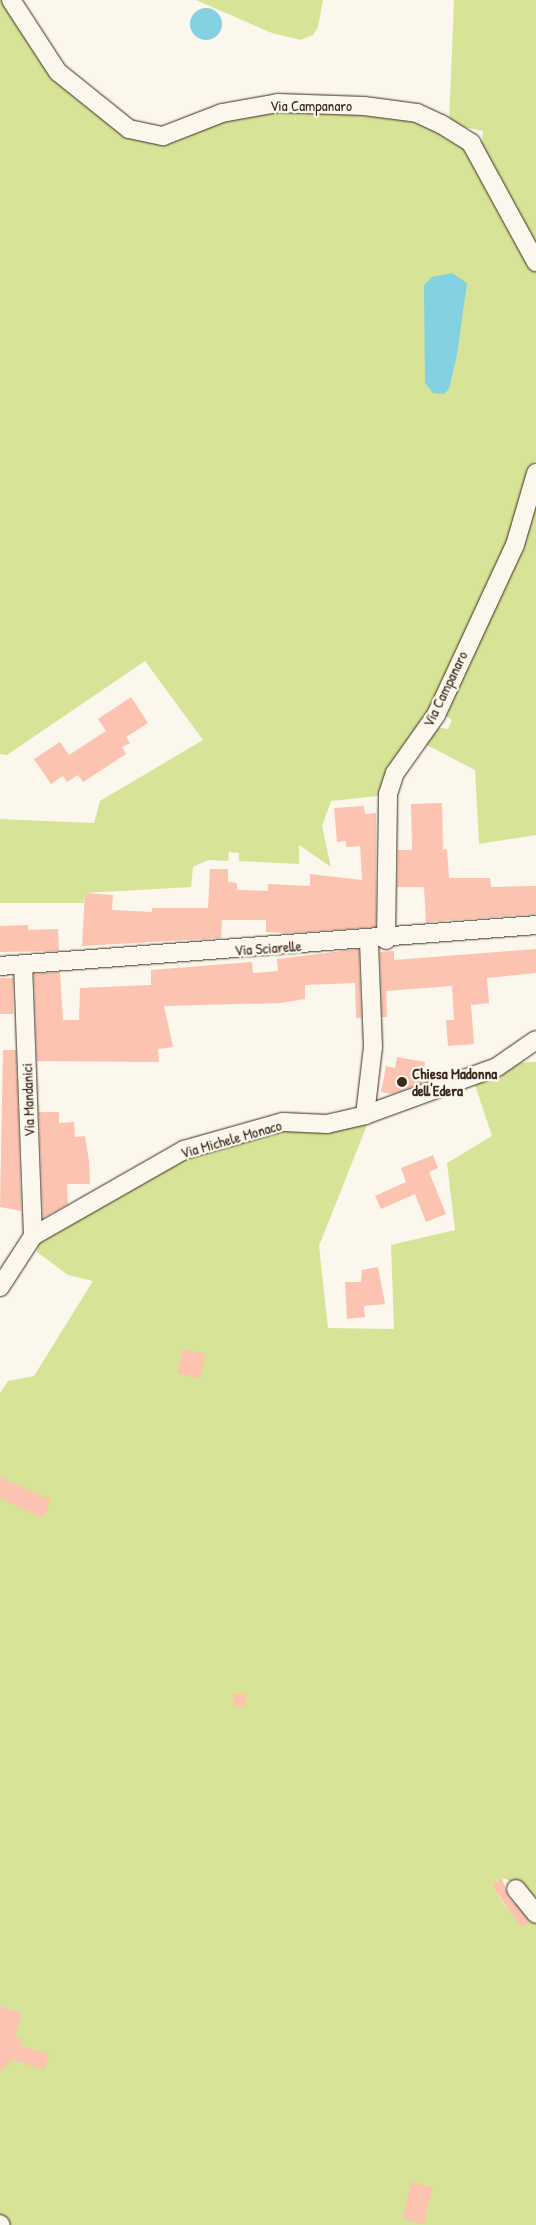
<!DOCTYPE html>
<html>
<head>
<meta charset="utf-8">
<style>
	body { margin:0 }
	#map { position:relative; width:536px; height:2225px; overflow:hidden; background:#fbf7ec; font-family:"Patrick Hand",sans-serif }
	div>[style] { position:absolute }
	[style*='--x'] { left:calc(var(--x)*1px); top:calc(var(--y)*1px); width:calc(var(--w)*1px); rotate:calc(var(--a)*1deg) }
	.green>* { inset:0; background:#d7e396 }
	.water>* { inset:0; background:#83d1e1 }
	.round { border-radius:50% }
	.building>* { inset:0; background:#fbc3b0; transform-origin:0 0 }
	.roads { filter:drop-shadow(0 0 1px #3b2a1e) drop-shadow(0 0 1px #3b2a1e) }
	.street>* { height:18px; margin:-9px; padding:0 9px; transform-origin:9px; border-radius:9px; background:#fbf7ec }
	.dots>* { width:14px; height:14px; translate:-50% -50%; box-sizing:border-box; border:2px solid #fbf7ec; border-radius:50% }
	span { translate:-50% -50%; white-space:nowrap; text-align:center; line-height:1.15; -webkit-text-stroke:4.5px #fbf7ec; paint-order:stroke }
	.street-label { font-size:15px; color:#3b2a1e }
	.poi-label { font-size:15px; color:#3b2a1e; font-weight:700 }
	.left { translate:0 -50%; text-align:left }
</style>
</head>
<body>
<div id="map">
	<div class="green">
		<i style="clip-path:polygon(0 0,6px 0,122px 132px,187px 128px,286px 108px,415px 117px,456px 136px,508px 213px,536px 271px,536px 461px,531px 466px,510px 545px,431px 714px,383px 792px,378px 796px,331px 801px,322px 826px,331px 867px,299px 845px,299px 864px,239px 861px,239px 853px,229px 852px,228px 861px,208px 860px,193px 867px,191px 887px,85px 893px,84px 903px,0 903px,0 819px,94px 823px,100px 801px,203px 740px,145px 661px,7px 755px,0 754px)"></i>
		<i style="clip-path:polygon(196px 0,323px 0,318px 27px,313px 35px,300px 40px,272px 33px)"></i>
		<i style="clip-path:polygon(454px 0,536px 0,536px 251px,481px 152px,483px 131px,449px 124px)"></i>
		<i style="clip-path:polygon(536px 485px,536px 835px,479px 844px,475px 770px,425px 744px,433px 727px,448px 729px,452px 720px,441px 712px)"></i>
		<i style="clip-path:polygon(536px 1062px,536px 1899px,529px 1898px,517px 1883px,502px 1878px,492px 1886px,507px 1908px,518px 1901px,536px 1922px,536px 2225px,5px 2225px,0 2218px,0 1393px,8px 1381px,34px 1376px,93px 1281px,68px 1275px,37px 1252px,40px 1238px,185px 1154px,283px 1126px,328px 1129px,367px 1125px,319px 1246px,328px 1328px,394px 1329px,391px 1245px,455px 1230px,447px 1163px,492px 1136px,475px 1085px,514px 1063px)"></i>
	</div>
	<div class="water">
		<i class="round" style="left:190px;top:8px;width:32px;height:32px"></i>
		<i style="clip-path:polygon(452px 273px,467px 283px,457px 355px,449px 389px,444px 394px,433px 393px,425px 383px,424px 285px,432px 277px)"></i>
	</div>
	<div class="building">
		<i style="clip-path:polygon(131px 697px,148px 723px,126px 737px,130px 743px,122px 747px,126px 754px,83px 782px,78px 775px,67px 782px,63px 776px,51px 784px,34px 759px,60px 742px,69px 755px,106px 731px,98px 719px)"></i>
		<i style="clip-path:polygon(442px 803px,443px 850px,447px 849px,449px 878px,490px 878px,491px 887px,536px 886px,536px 914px,426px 922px,424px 887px,397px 887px,398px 850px,412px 850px,411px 804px)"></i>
		<i style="clip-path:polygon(364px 806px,365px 814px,376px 813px,376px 927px,289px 933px,266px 932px,266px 920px,222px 920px,221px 938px,82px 946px,85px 893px,113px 895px,112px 910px,152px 912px,152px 908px,208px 908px,210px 869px,228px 869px,228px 882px,237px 883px,237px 890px,268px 891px,268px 884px,310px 886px,310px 874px,362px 880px,360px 846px,346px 847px,346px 841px,337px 842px,334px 808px)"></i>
		<i style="clip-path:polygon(28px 925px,28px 930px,58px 929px,59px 951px,0 952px,0 926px)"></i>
		<i style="clip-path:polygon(359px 949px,361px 1018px,356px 1018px,355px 983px,305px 985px,305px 999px,280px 1003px,164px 1006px,173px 1047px,158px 1049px,159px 1062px,37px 1061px,34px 974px,60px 972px,63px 1020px,79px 1020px,80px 988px,151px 985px,151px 970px,252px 962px,253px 973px,278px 971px,277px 959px)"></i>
		<i style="clip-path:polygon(536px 949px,536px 973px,487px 978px,489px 1003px,471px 1005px,474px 1044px,448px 1046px,446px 1020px,454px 1020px,452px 986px,386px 991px,387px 1017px,382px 1017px,380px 952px,394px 951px,394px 960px)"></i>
		<i style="left:0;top:978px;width:13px;height:36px"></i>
		<i style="clip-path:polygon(3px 1050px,16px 1050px,21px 1211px,0 1207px)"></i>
		<i style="clip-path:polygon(397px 1057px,425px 1062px,422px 1083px,392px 1094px,381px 1092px,386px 1066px,395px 1068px)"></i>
		<i style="clip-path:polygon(39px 1112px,59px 1112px,59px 1123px,74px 1122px,75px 1137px,85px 1136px,89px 1161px,90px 1184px,67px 1184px,68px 1204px,43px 1218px)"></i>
		<i style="clip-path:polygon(433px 1155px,438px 1168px,429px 1172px,446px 1214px,426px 1222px,415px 1194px,381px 1209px,375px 1196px,406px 1182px,401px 1168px)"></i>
		<i style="clip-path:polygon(378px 1267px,385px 1304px,364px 1306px,365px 1317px,347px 1319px,345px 1282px,361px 1282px,362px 1270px)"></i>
		<i style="left:183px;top:1349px;width:23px;height:25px;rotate:13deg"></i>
		<i style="clip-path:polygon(0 1477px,51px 1500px,43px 1518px,0 1498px)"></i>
		<i style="left:246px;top:1694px;width:13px;height:13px;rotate:90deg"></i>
		<i style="clip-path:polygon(502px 1878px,508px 1896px,529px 1921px,521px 1927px,492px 1886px)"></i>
		<i style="clip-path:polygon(0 2006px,22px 2013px,14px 2037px,22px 2039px,20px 2045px,49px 2054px,44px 2070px,13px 2060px,0 2072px)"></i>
		<i style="left:411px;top:2182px;width:22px;height:38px;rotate:13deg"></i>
	</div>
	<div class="roads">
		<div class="street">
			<i style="--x:11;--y:0;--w:86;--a:56.9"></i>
			<i style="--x:58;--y:72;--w:91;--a:38.8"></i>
			<i style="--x:129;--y:129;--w:35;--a:12"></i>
			<i style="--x:163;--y:136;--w:63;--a:-21.3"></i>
			<i style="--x:222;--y:113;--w:57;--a:-10.1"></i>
			<i style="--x:278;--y:103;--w:86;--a:2"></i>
			<i style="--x:364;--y:106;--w:53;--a:7.5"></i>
			<i style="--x:417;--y:113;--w:26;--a:25"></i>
			<i style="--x:441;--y:124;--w:36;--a:32"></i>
			<i style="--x:471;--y:143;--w:136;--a:61.4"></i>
			<i style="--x:386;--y:940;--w:146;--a:-89.2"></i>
			<i style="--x:388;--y:794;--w:22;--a:-72"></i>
			<i style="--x:395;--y:773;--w:71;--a:-54.7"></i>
			<i style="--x:436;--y:715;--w:187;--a:-65.1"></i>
			<i style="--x:515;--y:545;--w:75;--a:-73.7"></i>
			<i style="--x:23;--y:964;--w:272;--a:87.9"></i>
			<i style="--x:0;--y:966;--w:538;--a:-4.37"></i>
			<i style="--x:365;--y:1115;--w:140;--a:-20"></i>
			<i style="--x:497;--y:1067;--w:47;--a:-34.7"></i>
			<i style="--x:0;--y:1287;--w:61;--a:-57.1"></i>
			<i style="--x:33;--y:1236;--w:174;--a:-29.7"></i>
			<i style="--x:184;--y:1150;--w:103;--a:-15.8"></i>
			<i style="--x:283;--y:1122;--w:44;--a:2.6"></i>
			<i style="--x:327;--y:1124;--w:39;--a:-13"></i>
			<i style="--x:365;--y:1115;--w:68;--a:-83.3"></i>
			<i style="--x:373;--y:1047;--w:106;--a:-92.2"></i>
			<i style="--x:516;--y:1889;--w:32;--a:51"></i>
			<i style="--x:0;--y:2224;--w:1;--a:45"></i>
		</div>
	</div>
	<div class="dots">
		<i style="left:402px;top:1082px;background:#3b2a1e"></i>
	</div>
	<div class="street-label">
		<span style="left:311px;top:106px">Via Campanaro</span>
		<span style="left:445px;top:689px;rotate:-64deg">Via Campanaro</span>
		<span style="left:268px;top:948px;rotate:-4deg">Via Sciarelle</span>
		<span style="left:28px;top:1100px;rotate:-92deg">Via Mandanici</span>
		<span style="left:231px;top:1139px;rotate:-16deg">Via Michele Monaco</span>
	</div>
	<div class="poi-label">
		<span class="left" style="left:412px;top:1082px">Chiesa Madonna<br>dell'Edera</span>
	</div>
</div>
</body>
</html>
